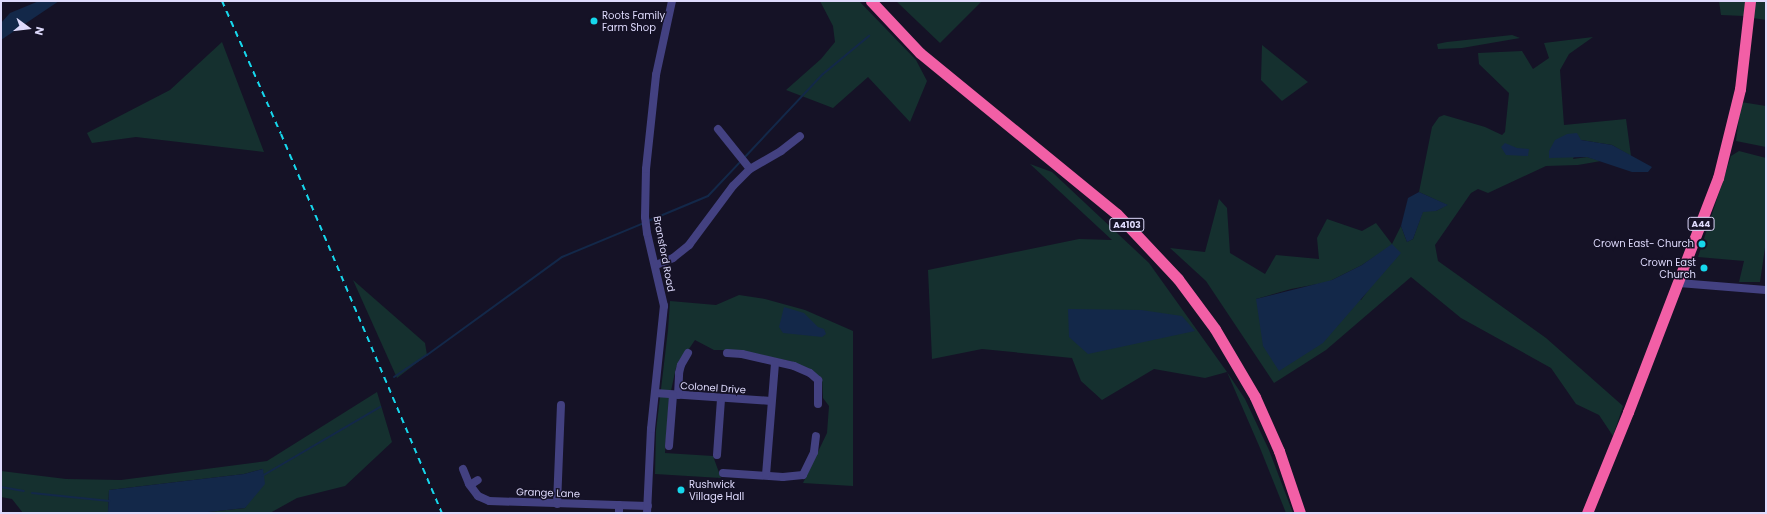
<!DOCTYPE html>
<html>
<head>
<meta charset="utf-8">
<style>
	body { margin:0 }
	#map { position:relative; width:1767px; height:514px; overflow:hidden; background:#151226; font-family:Poppins,sans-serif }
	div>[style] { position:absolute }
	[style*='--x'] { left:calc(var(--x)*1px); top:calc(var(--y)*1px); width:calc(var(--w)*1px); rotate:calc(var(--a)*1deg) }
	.green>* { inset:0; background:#15302f }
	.water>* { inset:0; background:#132849 }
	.stream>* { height:2px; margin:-1px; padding:0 1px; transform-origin:1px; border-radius:1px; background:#132849 }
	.minor>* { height:8px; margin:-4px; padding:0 4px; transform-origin:4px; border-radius:4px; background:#434181 }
	.highway>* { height:11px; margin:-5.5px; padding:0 5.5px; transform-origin:5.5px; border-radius:5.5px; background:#f25fa6 }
	.rail>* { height:2px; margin-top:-1px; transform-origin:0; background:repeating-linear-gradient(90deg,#16d7ec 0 6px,transparent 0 11px) }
	.dots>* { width:11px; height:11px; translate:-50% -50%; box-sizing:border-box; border:2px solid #151226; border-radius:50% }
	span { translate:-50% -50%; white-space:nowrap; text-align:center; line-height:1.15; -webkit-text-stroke:3px #151226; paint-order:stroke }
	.shield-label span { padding:1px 3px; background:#151226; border:1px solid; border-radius:3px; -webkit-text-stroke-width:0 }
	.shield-label { font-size:9px; color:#dedafc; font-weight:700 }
	.poi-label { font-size:10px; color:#dedafc }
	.left { translate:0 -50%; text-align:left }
	.right { translate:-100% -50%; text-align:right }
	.street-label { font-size:10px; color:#dedafc }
	.frame { position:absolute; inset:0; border:2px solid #dedafc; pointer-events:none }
	.north { position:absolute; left:8px; top:8px; width:40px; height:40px; -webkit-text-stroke:3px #151226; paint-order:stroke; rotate:105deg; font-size:11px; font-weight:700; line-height:16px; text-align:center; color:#dedafc }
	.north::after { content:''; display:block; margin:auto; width:14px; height:18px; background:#dedafc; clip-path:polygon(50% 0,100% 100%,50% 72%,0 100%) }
</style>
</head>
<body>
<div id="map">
	<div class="green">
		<i style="clip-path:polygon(820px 1px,859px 1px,916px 60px,927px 81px,910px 122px,868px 77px,833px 108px,786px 90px,821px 59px,835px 42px,833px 26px)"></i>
		<i style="clip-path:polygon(896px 1px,982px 1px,940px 43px)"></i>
		<i style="clip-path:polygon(1719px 1px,1748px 1px,1744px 16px,1721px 15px)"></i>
		<i style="clip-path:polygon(1755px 1px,1766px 1px,1766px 20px,1753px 18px)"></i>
		<i style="clip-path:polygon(1512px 35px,1520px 38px,1462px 48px,1438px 49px,1437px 44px,1447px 42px)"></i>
		<i style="clip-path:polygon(evenodd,1593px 37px,1569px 54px,1560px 70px,1564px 125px,1626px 119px,1631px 156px,1612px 145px,1581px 140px,1573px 159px,1587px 157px,1601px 161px,1578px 165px,1546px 166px,1488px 193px,1478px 189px,1471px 193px,1435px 245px,1438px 261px,1546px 338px,1623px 406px,1613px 436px,1599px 415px,1576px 404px,1551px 368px,1461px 318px,1411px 277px,1326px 350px,1274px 383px,1206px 281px,1170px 248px,1205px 252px,1219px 199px,1227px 208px,1230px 253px,1265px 274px,1276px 255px,1319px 259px,1317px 238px,1327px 219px,1362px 231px,1376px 223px,1392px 244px,1401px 226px,1407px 242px,1413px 239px,1423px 211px,1436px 211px,1447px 205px,1419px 192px,1432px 127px,1439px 117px,1444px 115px,1485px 127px,1502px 135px,1505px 132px,1509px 93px,1479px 64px,1478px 53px,1522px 51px,1533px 69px,1549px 58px,1544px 43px,1593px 37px,1392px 245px,1375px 281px,1361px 300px,1256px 299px,1291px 289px,1328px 282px,1362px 265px,1392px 245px)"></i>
		<i style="clip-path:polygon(222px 42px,264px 152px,136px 137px,92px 143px,87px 133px,170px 90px)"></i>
		<i style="clip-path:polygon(1262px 45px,1308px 82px,1282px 101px,1261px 80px)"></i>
		<i style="clip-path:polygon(1741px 102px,1766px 106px,1766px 147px,1736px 141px)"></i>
		<i style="clip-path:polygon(1739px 151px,1766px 158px,1766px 241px,1760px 282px,1739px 282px,1744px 261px,1698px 257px,1731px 156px)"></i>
		<i style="clip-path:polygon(1030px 164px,1052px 172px,1149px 263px,1227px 372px,1245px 399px,1269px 450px,1293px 513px,1286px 513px,1260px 448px,1227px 372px,1205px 378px,1154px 369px,1102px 400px,1081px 381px,1072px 358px,982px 349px,932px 359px,928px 270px,1079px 239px,1112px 240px)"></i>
		<i style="clip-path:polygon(353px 280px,425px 343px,427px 355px,397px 378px)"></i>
		<i style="clip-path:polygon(739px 295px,765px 299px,805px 310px,853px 331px,853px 486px,803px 483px,827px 433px,829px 406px,823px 398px,822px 378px,790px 361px,737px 350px,714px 350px,695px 340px,676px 368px,669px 400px,665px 453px,713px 456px,721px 478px,655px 474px,656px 431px,668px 330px,670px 301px,716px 305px)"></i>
		<i style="clip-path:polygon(377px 392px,392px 442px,345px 486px,297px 498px,270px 513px,199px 513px,245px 508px,263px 469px,244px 474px,109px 490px,108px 513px,23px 513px,12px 499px,1px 497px,1px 471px,66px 479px,121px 480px,267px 461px)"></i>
	</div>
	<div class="water">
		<i style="clip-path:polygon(39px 1px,59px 1px,1px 40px,1px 23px,10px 13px)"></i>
		<i style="clip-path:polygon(1577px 133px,1581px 140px,1612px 145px,1652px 167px,1648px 172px,1632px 172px,1587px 157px,1549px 158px,1549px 151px,1555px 140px,1567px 134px)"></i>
		<i style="clip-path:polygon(1505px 143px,1517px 148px,1529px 149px,1528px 156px,1506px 155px,1501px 147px)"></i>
		<i style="clip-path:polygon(1419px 192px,1448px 205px,1436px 211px,1423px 212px,1413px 239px,1407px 242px,1401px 226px,1408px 198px)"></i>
		<i style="clip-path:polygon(1392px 244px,1401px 253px,1323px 343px,1279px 371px,1263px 346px,1256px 299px,1332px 280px,1362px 265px)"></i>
		<i style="clip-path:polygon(784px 307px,804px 313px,818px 327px,824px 329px,826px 334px,822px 337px,783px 333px,779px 327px)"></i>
		<i style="clip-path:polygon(1068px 309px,1141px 310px,1182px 316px,1195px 331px,1088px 354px,1069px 337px)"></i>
		<i style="clip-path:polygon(263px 469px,265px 484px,245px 508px,199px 513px,108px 513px,109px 490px,244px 474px)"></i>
	</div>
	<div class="stream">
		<i style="--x:744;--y:158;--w:115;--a:-46.8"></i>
		<i style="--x:823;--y:74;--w:60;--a:-39.6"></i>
		<i style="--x:648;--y:221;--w:65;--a:-22.6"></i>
		<i style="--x:708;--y:196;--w:48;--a:-46.7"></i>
		<i style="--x:394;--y:377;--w:40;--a:-34"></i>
		<i style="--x:427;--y:355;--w:167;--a:-36"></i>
		<i style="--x:562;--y:257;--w:89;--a:-22.5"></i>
		<i style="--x:262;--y:476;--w:137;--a:-30.3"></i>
		<i style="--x:1;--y:487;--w:23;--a:10"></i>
		<i style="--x:32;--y:493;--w:78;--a:5.9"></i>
	</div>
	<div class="minor">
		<i style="--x:718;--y:129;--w:51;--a:51.3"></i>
		<i style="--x:656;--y:265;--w:18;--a:-22"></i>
		<i style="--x:673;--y:258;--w:21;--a:-39"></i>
		<i style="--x:689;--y:245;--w:74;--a:-53.3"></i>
		<i style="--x:733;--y:186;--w:24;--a:-45"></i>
		<i style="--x:750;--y:169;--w:36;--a:-30"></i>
		<i style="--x:781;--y:151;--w:24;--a:-38"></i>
		<i style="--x:1679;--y:283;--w:87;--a:4.6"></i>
		<i style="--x:727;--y:353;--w:15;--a:4"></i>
		<i style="--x:742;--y:354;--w:53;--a:13"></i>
		<i style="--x:794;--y:366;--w:17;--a:24"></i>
		<i style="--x:810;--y:373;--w:11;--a:41"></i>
		<i style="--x:818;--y:380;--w:24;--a:90"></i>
		<i style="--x:655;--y:393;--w:116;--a:3.9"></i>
		<i style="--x:678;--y:395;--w:22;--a:-87"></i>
		<i style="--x:679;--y:373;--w:8;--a:-76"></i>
		<i style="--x:681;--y:365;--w:14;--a:-60"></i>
		<i style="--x:669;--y:446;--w:51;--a:-85.5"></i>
		<i style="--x:717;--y:455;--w:56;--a:-85.9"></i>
		<i style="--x:463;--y:469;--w:16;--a:68"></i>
		<i style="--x:469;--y:484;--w:15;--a:53"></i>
		<i style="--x:478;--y:496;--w:12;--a:24"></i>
		<i style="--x:489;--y:501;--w:159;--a:1.8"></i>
		<i style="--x:723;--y:473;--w:60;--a:3.8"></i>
		<i style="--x:783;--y:477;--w:20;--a:-6"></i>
		<i style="--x:803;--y:475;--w:25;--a:-64"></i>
		<i style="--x:814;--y:452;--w:16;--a:-83"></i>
		<i style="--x:766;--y:475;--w:112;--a:-85.4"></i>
		<i style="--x:470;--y:485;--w:9;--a:-32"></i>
		<i style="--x:557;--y:504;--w:99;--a:-87.7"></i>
		<i style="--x:619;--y:505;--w:8;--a:90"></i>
		<i style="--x:647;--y:513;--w:84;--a:-87.3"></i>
		<i style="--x:651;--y:429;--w:124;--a:-84"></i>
		<i style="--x:664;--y:306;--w:75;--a:-103.1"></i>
		<i style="--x:647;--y:233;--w:16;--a:-97"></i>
		<i style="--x:645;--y:217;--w:48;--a:-88.8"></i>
		<i style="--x:646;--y:169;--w:95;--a:-83.9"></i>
		<i style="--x:656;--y:75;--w:76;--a:-77.8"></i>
	</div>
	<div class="highway">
		<i style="--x:871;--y:1;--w:71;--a:46.7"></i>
		<i style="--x:920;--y:53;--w:254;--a:39.3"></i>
		<i style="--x:1117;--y:214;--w:89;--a:46.8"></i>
		<i style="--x:1178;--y:279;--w:62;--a:53.5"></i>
		<i style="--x:1215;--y:329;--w:79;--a:59.5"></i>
		<i style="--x:1255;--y:397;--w:59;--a:66"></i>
		<i style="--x:1279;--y:451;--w:65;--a:71.3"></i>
		<i style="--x:1587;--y:513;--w:109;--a:-67.9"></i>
		<i style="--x:1628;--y:412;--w:251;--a:-69"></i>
		<i style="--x:1718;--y:178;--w:92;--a:-76.1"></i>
		<i style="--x:1740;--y:89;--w:89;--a:-83.5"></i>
	</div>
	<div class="rail">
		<i style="--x:222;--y:1;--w:145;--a:66.1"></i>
		<i style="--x:281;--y:134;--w:412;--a:67"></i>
	</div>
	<div class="dots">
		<i style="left:594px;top:21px;background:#16d7ec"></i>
		<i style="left:1702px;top:244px;background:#16d7ec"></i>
		<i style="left:1704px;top:268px;background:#16d7ec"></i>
		<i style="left:681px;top:490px;background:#16d7ec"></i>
	</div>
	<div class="shield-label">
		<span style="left:1701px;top:224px">A44</span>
		<span style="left:1127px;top:225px">A4103</span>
	</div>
	<div class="poi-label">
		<span class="left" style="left:602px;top:21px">Roots Family<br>Farm Shop</span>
		<span class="right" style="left:1694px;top:244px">Crown East- Church</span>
		<span class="right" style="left:1696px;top:268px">Crown East<br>Church</span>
		<span class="left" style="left:689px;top:490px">Rushwick<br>Village Hall</span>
	</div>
	<div class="street-label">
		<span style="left:664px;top:254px;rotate:79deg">Bransford Road</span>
		<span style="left:713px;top:388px;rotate:4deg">Colonel Drive</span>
		<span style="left:548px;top:493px;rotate:2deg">Grange Lane</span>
	</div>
	<div class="frame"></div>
	<div class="north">N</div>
</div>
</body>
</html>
